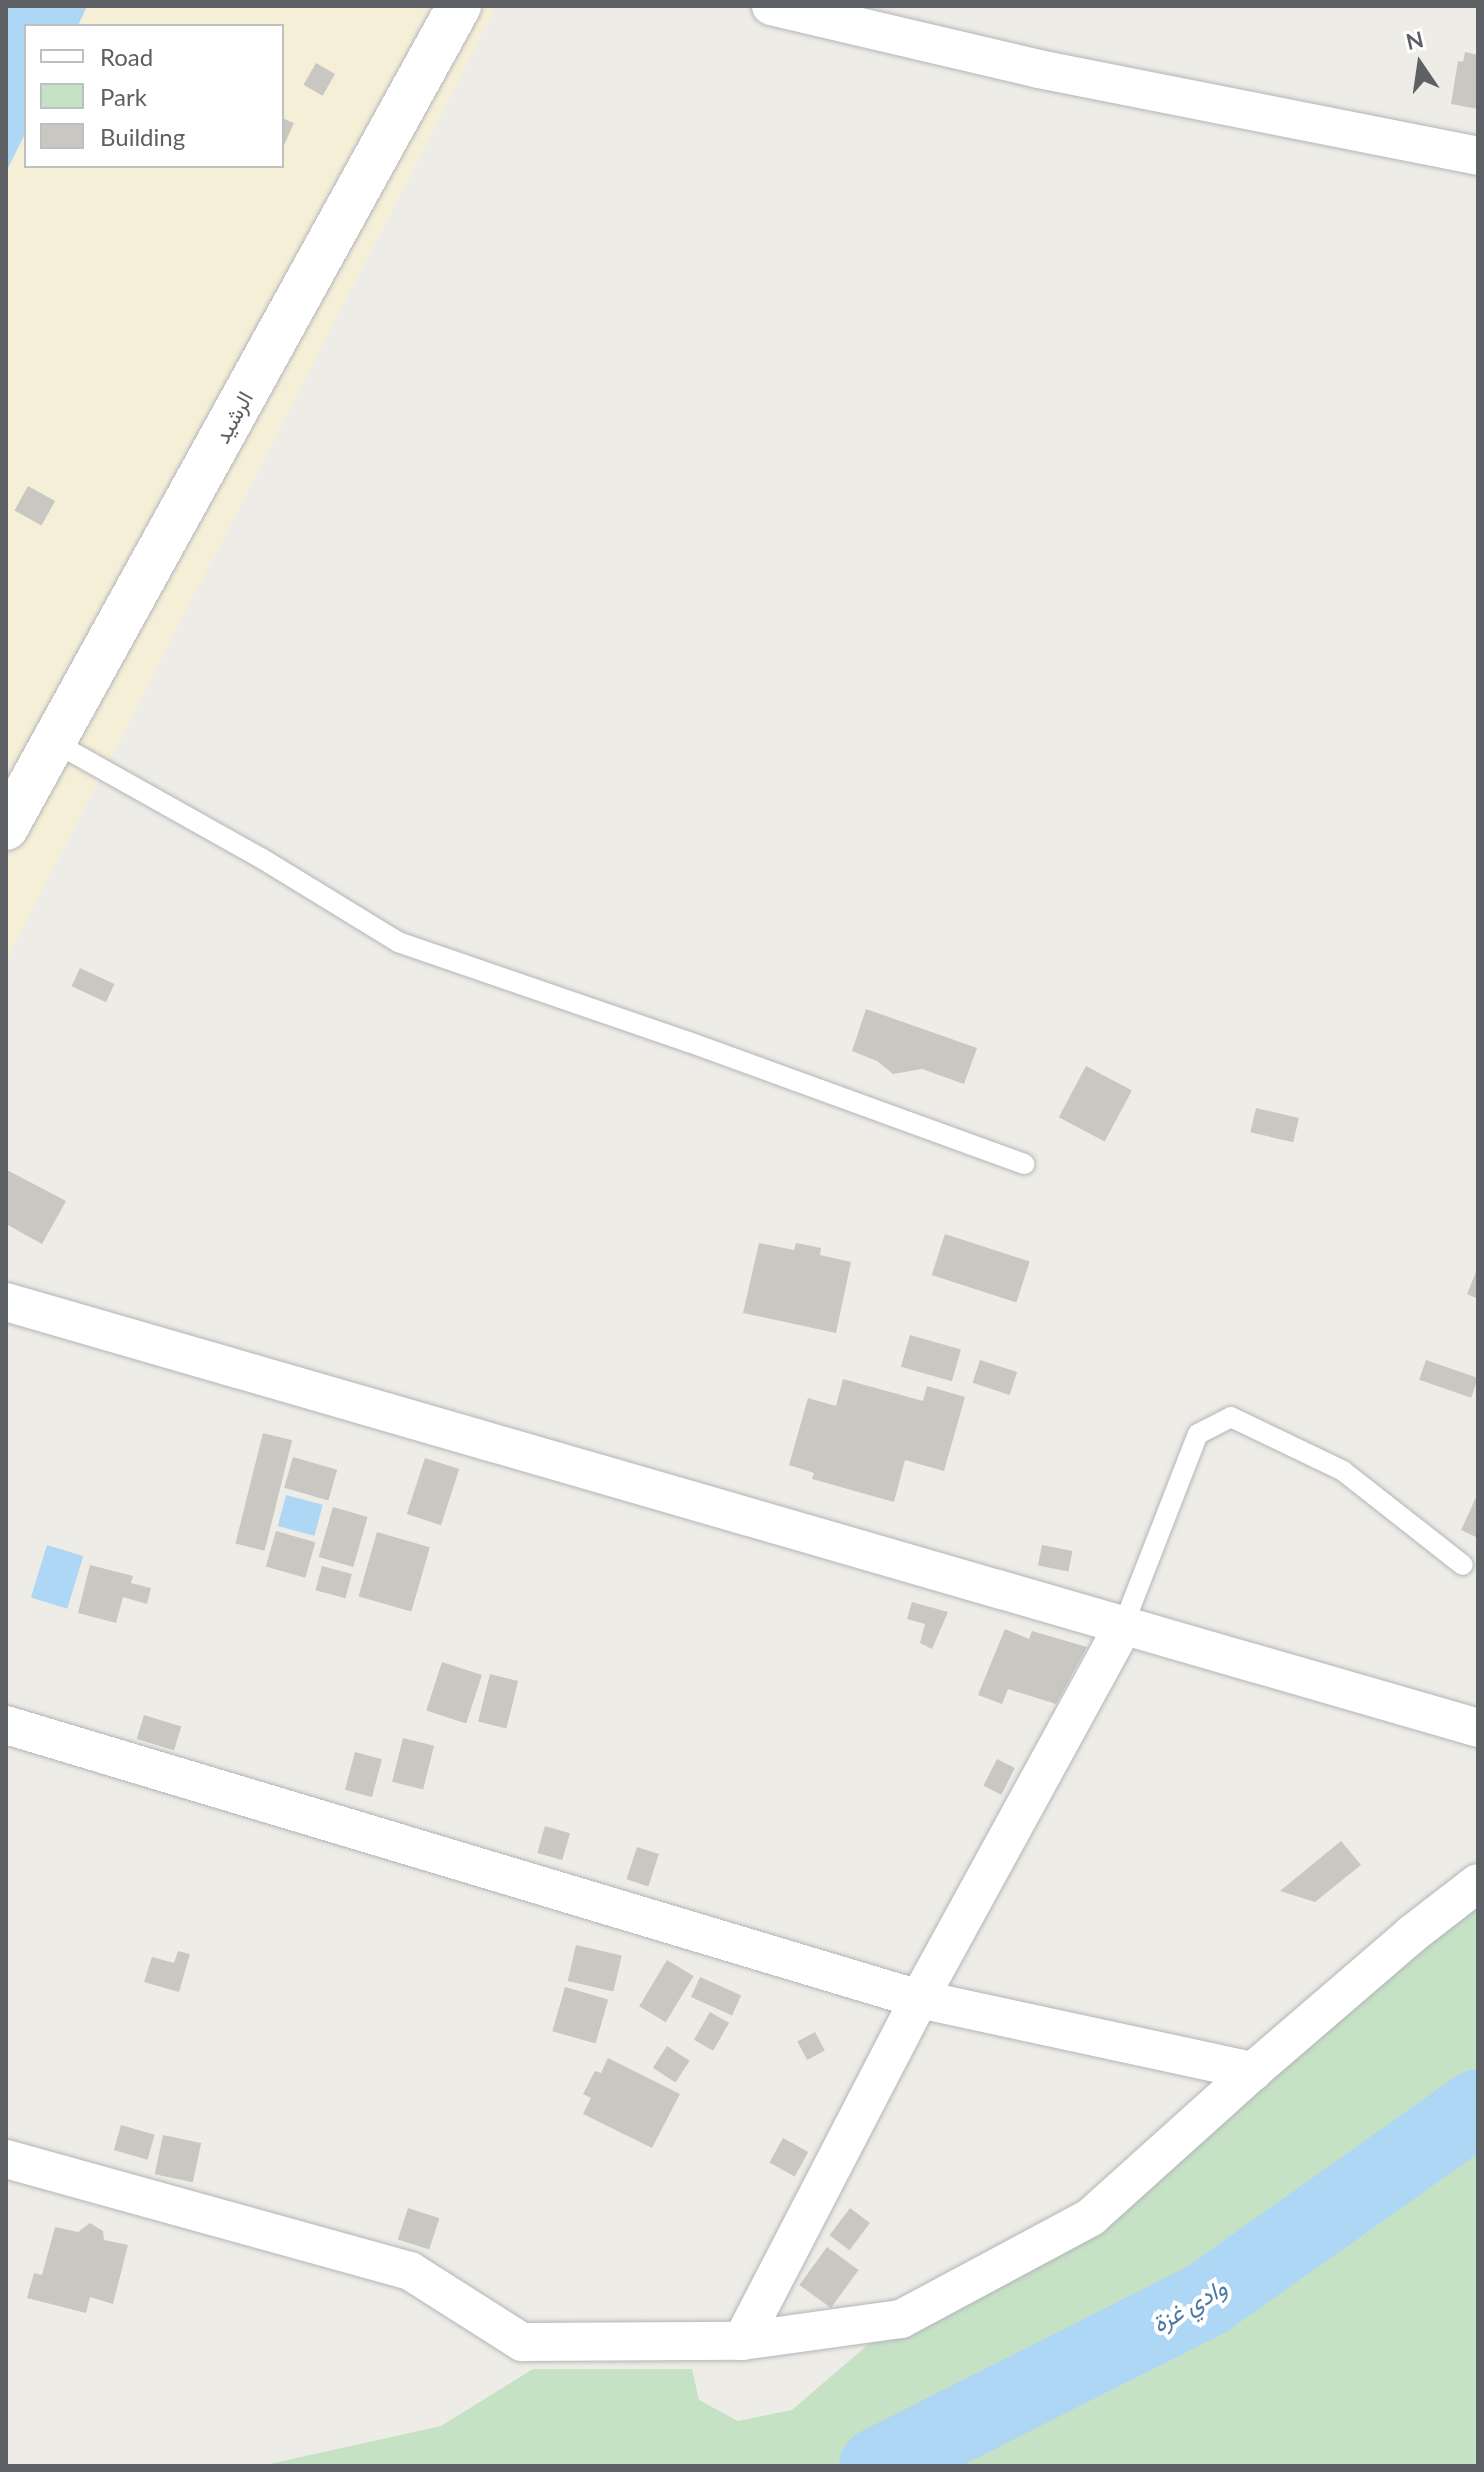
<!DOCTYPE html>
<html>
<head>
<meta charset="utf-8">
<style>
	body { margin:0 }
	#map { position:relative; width:1484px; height:2472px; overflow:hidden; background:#eeece6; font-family:Lato,Vazirmatn,sans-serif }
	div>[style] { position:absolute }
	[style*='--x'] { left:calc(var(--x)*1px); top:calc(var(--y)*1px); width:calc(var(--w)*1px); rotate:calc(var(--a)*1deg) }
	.green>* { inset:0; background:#c6e2c5 }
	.sand>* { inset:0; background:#f6efd8 }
	.water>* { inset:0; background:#aed7f5; transform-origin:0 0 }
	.river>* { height:76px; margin:-38px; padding:0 38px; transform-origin:38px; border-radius:38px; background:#aed7f5 }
	.building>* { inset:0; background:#c9c7c2; transform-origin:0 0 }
	.roads { filter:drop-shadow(0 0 2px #b3b5b9) drop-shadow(0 0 2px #b3b5b9) }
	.service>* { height:20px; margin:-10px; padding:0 10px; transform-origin:10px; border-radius:10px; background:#fff }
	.minor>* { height:38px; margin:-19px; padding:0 19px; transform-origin:19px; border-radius:19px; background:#fff }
	.secondary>* { height:44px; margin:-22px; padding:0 22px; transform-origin:22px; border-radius:22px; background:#fff }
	span { translate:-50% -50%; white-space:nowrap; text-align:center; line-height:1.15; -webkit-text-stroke:8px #fff; paint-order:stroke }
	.street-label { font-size:22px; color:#5d6064 }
	.water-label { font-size:24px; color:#4d79a6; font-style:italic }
	.frame { position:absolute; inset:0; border:8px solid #5d6064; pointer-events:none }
	.legend { position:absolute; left:24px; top:24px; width:260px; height:144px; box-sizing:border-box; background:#fff; border:2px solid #bebfc1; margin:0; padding:10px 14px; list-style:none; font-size:24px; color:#5d6064 }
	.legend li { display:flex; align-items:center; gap:16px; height:40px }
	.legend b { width:40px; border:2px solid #bebfc1 }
	.north { position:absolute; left:1380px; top:24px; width:80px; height:80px; -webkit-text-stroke:6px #fff; paint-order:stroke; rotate:347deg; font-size:22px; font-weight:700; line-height:32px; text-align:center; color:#5d6064 }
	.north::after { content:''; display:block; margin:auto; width:28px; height:36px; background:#5d6064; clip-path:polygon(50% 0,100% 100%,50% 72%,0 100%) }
</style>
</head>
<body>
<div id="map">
	<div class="green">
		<i style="clip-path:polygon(1478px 1904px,1478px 2466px,260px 2466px,441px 2426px,533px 2369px,692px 2369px,699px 2400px,738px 2421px,792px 2410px,871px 2342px,1270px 2080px)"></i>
	</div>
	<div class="sand">
		<i style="clip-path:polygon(evenodd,6px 6px,497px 6px,6px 961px,6px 6px,26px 26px,282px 26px,282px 166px,26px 166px,26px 26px)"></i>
	</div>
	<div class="water">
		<i style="clip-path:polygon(6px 6px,87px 6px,78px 26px,26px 26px,26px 132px,6px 172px)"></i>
		<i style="left:286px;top:1495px;width:38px;height:32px;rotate:15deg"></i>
		<i style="left:47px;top:1545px;width:38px;height:55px;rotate:17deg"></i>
	</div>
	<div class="river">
		<i style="--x:877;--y:2466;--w:370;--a:-26.8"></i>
		<i style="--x:1207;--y:2299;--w:332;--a:-35.3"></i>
	</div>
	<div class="building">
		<i style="clip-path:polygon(1465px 52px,1478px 55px,1478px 109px,1451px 104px,1458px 61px,1463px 62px)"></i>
		<i style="left:316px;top:63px;width:22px;height:25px;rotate:30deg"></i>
		<i style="clip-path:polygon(282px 118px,294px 123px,282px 150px)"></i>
		<i style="left:28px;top:486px;width:31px;height:28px;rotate:29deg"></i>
		<i style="left:80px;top:968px;width:38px;height:20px;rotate:25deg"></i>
		<i style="clip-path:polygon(866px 1009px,977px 1048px,964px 1084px,922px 1069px,893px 1074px,877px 1061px,852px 1051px)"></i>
		<i style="left:1086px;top:1066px;width:52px;height:58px;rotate:28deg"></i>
		<i style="left:1256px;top:1108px;width:44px;height:25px;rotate:13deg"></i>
		<i style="clip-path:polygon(7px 1170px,66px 1201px,42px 1244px,6px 1224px)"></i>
		<i style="left:945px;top:1234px;width:89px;height:43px;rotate:18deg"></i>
		<i style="clip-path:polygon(759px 1243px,794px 1250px,796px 1243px,821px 1248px,820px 1255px,851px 1262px,836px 1333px,743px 1313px)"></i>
		<i style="clip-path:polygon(1478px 1267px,1478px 1299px,1467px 1294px)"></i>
		<i style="left:910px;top:1335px;width:53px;height:33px;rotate:16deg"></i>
		<i style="left:980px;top:1360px;width:39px;height:24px;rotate:18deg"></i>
		<i style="left:1426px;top:1360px;width:55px;height:21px;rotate:19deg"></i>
		<i style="clip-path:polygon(843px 1379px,923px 1401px,927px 1386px,965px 1397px,944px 1471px,905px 1460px,894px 1502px,812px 1479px,814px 1473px,789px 1465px,808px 1398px,836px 1406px)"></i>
		<i style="left:263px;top:1433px;width:30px;height:114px;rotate:14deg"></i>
		<i style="left:293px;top:1457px;width:46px;height:32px;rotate:16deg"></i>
		<i style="left:425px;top:1458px;width:36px;height:59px;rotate:18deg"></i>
		<i style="clip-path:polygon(1478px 1493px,1478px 1538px,1461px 1530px)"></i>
		<i style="left:333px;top:1507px;width:36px;height:52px;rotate:16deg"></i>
		<i style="left:276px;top:1531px;width:41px;height:37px;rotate:16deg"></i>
		<i style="left:377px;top:1532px;width:55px;height:67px;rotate:16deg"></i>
		<i style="left:1042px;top:1545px;width:31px;height:21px;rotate:11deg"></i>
		<i style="clip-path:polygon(90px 1565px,133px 1576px,131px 1583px,151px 1588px,147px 1604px,123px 1597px,116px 1623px,78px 1613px)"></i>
		<i style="left:322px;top:1566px;width:31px;height:25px;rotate:15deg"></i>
		<i style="clip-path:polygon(912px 1602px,948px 1612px,932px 1649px,920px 1643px,925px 1624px,907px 1619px)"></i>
		<i style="clip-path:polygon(1005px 1629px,1029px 1639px,1032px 1631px,1087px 1647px,1056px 1704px,1008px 1689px,1002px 1704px,978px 1695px)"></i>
		<i style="left:442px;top:1662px;width:42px;height:51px;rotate:18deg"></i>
		<i style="left:490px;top:1674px;width:29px;height:49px;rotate:14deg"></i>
		<i style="left:144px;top:1715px;width:39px;height:25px;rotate:17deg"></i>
		<i style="left:403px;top:1738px;width:32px;height:45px;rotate:14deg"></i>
		<i style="left:355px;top:1752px;width:28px;height:39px;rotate:15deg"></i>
		<i style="left:997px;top:1759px;width:20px;height:30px;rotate:27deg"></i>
		<i style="left:545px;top:1826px;width:26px;height:28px;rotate:16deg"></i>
		<i style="clip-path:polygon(1341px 1841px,1361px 1865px,1315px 1902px,1280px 1891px)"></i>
		<i style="left:637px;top:1847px;width:23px;height:34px;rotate:18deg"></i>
		<i style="left:576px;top:1945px;width:47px;height:37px;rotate:13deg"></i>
		<i style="clip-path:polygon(178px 1951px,190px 1954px,179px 1992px,144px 1982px,152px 1957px,174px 1963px)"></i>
		<i style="left:667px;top:1960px;width:31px;height:54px;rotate:31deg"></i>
		<i style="left:700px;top:1977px;width:45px;height:22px;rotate:24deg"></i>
		<i style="left:565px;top:1987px;width:45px;height:46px;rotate:16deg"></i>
		<i style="left:710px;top:2012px;width:22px;height:32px;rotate:30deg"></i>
		<i style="left:815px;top:2032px;width:21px;height:20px;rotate:62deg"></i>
		<i style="left:667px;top:2046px;width:27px;height:26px;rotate:33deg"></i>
		<i style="clip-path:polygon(608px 2058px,680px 2094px,652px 2148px,583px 2114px,591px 2098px,583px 2094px,595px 2071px,601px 2073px)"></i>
		<i style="left:121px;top:2125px;width:35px;height:26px;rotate:16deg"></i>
		<i style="left:163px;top:2135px;width:39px;height:40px;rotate:12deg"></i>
		<i style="left:783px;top:2138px;width:29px;height:28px;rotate:29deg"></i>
		<i style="left:408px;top:2208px;width:33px;height:33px;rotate:18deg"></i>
		<i style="left:850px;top:2208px;width:25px;height:34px;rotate:37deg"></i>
		<i style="clip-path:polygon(90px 2223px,103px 2231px,104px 2240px,128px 2245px,113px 2304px,90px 2297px,86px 2313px,27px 2298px,34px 2273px,42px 2275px,55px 2227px,78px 2232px)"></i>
		<i style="left:827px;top:2247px;width:39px;height:47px;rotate:36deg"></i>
	</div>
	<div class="roads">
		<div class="service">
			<i style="--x:54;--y:742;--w:237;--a:29.3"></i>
			<i style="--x:261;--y:858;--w:161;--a:31.5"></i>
			<i style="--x:398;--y:942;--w:308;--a:19"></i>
			<i style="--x:689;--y:1042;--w:357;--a:20"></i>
			<i style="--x:1123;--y:1626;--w:206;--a:-68.7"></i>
			<i style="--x:1198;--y:1434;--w:37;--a:-27"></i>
			<i style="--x:1231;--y:1417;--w:124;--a:25.7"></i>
			<i style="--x:1343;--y:1471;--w:152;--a:38.1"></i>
		</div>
		<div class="minor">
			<i style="--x:771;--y:6;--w:275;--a:13.2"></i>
			<i style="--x:1039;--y:69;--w:448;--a:11.2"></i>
			<i style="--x:6;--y:1302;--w:1532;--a:16.14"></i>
			<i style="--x:6;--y:1725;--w:953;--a:16.71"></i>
			<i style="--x:919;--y:1999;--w:342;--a:12.2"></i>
			<i style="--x:6;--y:2159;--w:419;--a:15.5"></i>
			<i style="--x:410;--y:2271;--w:133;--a:32.4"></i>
			<i style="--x:522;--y:2342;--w:220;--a:-0.3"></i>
			<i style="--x:742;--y:2341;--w:161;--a:-7.9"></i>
			<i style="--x:901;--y:2319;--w:216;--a:-28.2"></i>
			<i style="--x:1091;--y:2217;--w:218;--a:-42"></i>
			<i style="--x:1253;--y:2071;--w:210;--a:-40.7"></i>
			<i style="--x:1412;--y:1934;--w:83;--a:-37.7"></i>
			<i style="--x:742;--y:2341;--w:385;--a:-62.6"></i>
			<i style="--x:919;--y:1999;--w:425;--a:-61.3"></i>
		</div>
		<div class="secondary">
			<i style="--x:6;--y:828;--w:939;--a:-61.14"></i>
		</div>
	</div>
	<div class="street-label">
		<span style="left:233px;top:417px;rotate:-61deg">الرشيد</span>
	</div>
	<div class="water-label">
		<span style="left:1189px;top:2305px;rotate:-30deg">وادي غزة</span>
	</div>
	<div class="frame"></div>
	<ul class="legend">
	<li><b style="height:10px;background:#fff"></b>Road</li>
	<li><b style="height:22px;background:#c6e2c5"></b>Park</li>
	<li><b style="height:22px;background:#c9c7c2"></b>Building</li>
	</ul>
	<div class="north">N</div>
</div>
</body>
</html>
